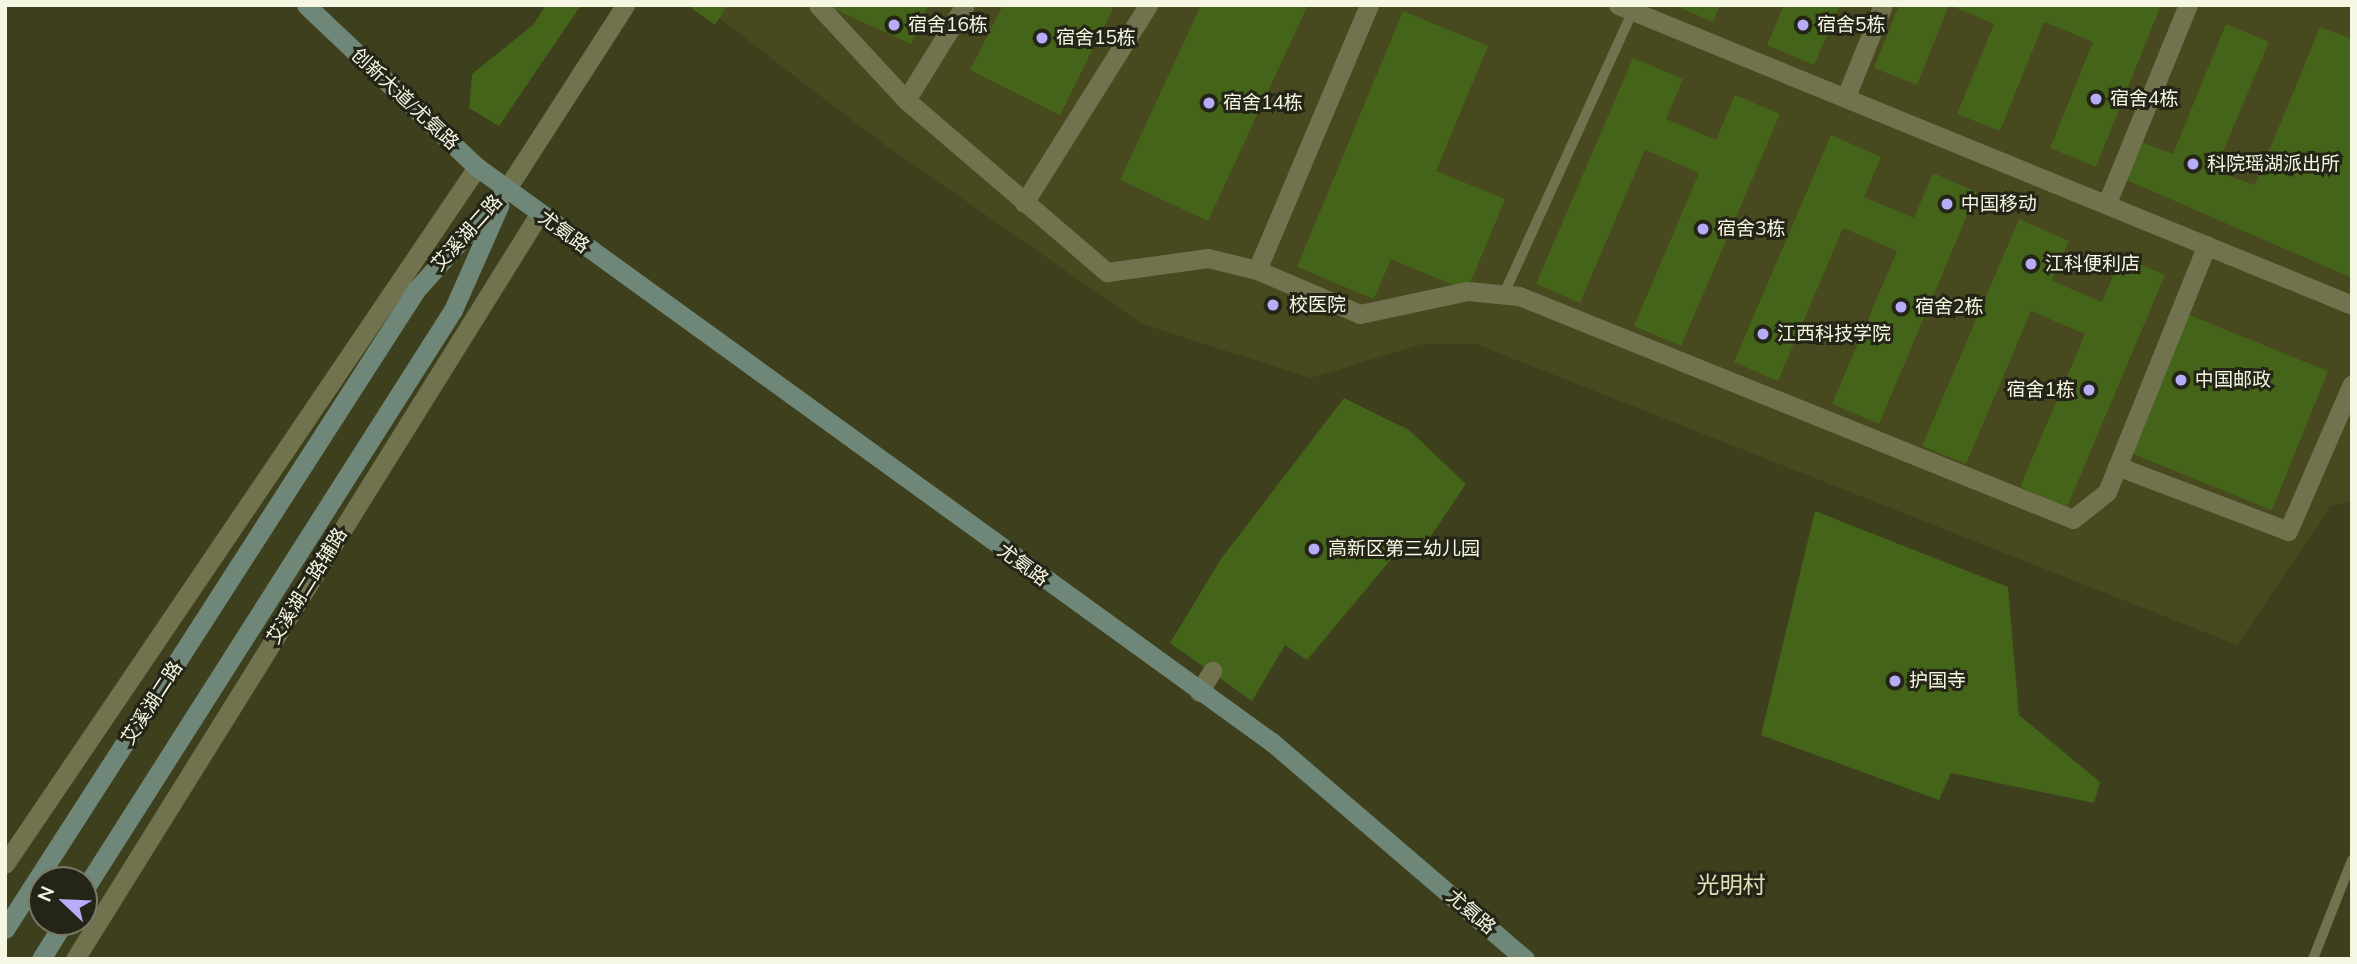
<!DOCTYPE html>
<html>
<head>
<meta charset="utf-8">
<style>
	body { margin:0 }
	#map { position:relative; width:2357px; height:964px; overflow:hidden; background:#3e3f1c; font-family:Mulish,"Noto Sans SC",sans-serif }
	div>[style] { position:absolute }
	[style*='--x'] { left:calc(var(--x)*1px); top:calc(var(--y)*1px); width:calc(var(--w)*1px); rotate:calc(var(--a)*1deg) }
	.built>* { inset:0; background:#48491e }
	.building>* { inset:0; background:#446419; transform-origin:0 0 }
	.service>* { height:10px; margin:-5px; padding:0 5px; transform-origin:5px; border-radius:5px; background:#71734e }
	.minor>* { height:19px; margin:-9.5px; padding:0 9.5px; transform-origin:9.5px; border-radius:9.5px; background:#71734e }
	.tertiary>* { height:19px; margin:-9.5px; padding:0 9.5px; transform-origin:9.5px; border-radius:9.5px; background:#71734e }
	.secondary>* { height:19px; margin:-9.5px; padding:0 9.5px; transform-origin:9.5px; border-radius:9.5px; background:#6f8778 }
	.dots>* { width:19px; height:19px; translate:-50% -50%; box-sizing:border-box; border:4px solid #242516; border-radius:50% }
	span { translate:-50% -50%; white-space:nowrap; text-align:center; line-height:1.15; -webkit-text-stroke:6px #242516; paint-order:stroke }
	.poi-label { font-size:19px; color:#f6f7e3 }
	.left { translate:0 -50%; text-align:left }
	.right { translate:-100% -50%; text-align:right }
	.street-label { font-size:19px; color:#f6f7e3 }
	.quarter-label { font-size:23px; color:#dfe1b9 }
	.frame { position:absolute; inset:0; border:7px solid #f6f7e3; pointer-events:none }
	.north { position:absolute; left:28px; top:866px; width:70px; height:70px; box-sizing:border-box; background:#242516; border:2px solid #787968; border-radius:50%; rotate:293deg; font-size:19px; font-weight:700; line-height:28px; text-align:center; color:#f6f7e3 }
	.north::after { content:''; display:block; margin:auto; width:24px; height:32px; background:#b6acf8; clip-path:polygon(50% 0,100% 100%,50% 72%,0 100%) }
</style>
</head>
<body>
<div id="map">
	<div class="built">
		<i style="clip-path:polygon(728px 5px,2352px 5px,2352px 501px,2331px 506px,2237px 645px,1476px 344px,1422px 344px,1311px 378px,1142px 324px,874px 137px,719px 18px)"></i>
	</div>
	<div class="building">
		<i style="clip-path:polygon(546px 5px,581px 5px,499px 126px,469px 108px,472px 74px,533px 25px)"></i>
		<i style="clip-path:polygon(687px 5px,728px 5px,715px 25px)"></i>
		<i style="clip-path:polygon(825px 5px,928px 5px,911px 44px)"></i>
		<i style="clip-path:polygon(1003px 5px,1115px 5px,1060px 115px,970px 70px)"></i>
		<i style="clip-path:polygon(1201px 5px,1308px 5px,1208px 221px,1120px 180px)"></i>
		<i style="clip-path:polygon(1674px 5px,1720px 5px,1713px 22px)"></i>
		<i style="clip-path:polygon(1784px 5px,1840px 5px,1814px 65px,1767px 45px)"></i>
		<i style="clip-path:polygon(1899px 5px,1949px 5px,1917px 85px,1874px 68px)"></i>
		<i style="clip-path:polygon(1949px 5px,2161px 5px,2096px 167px,2050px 148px,2093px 42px,2044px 22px,2000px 131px,1957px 114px,1994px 24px)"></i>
		<i style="clip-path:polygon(1403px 11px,1488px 46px,1436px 171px,1505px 199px,1467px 291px,1391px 259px,1374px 299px,1297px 267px)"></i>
		<i style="clip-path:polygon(2226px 24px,2269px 42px,2215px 171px,2255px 185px,2320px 27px,2352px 39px,2352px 278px,2124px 179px,2141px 142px,2173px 154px)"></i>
		<i style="clip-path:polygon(1633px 58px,1683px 79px,1666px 119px,1716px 140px,1735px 95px,1780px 114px,1681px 346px,1634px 326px,1699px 173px,1645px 150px,1580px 303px,1536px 284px)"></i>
		<i style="clip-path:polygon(1831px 135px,1881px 157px,1864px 197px,1914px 218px,1933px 173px,1977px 192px,1879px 424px,1832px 404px,1897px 251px,1843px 228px,1778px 381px,1734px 362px)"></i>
		<i style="clip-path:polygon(2019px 219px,2069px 241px,2052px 281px,2102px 302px,2121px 256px,2165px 275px,2067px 507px,2020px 487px,2085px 334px,2031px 311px,1966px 464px,1922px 446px)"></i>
		<i style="left:2189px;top:315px;width:150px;height:150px;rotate:22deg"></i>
		<i style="clip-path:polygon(1344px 398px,1409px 430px,1466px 484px,1420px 552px,1403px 545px,1307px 660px,1285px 645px,1252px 701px,1170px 643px,1221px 559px)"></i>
		<i style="clip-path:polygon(1815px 511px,2008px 587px,2019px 715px,2100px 782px,2094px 803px,1951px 773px,1939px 800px,1761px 735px)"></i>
	</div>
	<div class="service">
		<i style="--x:1502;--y:298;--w:315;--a:-65.5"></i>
		<i style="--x:2313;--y:959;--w:106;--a:-68.5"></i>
	</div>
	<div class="minor">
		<i style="--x:818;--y:5;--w:129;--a:47.2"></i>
		<i style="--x:906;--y:100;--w:265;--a:40.6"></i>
		<i style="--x:1107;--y:272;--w:102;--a:-7.9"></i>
		<i style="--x:1208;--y:258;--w:50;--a:13.8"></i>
		<i style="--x:1257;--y:270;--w:112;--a:23.1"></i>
		<i style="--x:1360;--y:314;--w:109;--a:-12.1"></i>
		<i style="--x:1467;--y:291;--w:52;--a:5.5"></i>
		<i style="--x:1519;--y:296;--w:597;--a:21.93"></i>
		<i style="--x:2073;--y:519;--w:43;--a:-38.5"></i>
		<i style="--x:2107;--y:492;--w:266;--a:-68"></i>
		<i style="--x:1618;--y:5;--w:793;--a:22.23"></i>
		<i style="--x:1847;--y:94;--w:96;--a:-68"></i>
		<i style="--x:906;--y:100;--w:112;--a:-58.2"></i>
		<i style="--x:506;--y:190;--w:220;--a:-57.2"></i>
		<i style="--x:1024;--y:203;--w:234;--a:-57.9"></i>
		<i style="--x:2107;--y:203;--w:214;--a:-67.8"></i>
		<i style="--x:1257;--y:270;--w:288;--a:-67.1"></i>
		<i style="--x:2117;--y:466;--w:183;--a:20.8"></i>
		<i style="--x:2288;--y:531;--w:160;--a:-66.5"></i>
		<i style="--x:1199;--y:692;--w:25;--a:-58"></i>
	</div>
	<div class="tertiary">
		<i style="--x:5;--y:864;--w:842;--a:-55.89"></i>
		<i style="--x:75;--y:959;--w:878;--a:-58.08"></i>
	</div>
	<div class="secondary">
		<i style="--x:306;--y:5;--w:236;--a:43.5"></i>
		<i style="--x:477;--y:167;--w:983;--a:35.89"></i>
		<i style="--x:1273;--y:743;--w:332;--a:40.6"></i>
		<i style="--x:84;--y:890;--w:687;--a:-57.54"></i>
		<i style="--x:453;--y:310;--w:114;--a:-66.1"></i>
		<i style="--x:5;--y:929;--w:760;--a:-57.25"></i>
		<i style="--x:416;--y:290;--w:135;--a:-48"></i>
		<i style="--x:41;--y:959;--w:44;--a:-58.1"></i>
	</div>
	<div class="dots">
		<i style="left:894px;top:25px;background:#b6acf8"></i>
		<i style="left:1803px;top:25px;background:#b6acf8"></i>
		<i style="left:1042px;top:38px;background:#b6acf8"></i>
		<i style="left:2096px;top:99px;background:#b6acf8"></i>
		<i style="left:1209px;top:103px;background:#b6acf8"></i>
		<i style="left:2193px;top:164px;background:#b6acf8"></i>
		<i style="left:1947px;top:204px;background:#b6acf8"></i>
		<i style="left:1703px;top:229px;background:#b6acf8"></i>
		<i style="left:2031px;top:264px;background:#b6acf8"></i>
		<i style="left:1273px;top:305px;background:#b6acf8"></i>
		<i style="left:1901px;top:307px;background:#b6acf8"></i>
		<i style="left:1763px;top:334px;background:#b6acf8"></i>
		<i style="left:2181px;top:380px;background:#b6acf8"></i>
		<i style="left:2089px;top:390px;background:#b6acf8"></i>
		<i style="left:1314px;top:549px;background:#b6acf8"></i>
		<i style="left:1895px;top:681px;background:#b6acf8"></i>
	</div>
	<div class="poi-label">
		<span class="left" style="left:908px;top:25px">宿舍16栋</span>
		<span class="left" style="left:1817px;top:25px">宿舍5栋</span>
		<span class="left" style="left:1056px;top:38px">宿舍15栋</span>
		<span class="left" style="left:2110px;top:99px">宿舍4栋</span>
		<span class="left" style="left:1223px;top:103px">宿舍14栋</span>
		<span class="left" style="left:2207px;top:164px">科院瑶湖派出所</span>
		<span class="left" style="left:1961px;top:204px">中国移动</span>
		<span class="left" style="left:1717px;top:229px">宿舍3栋</span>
		<span class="left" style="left:2045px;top:264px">江科便利店</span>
		<span class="left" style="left:1289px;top:305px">校医院</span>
		<span class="left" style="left:1915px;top:307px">宿舍2栋</span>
		<span class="left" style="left:1777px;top:334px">江西科技学院</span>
		<span class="left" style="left:2195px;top:380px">中国邮政</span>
		<span class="right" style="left:2075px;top:390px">宿舍1栋</span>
		<span class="left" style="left:1328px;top:549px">高新区第三幼儿园</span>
		<span class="left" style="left:1909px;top:681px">护国寺</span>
	</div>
	<div class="street-label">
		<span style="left:405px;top:99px;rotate:43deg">创新大道/尤氨路</span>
		<span style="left:564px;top:232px;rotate:36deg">尤氨路</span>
		<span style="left:467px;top:233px;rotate:-48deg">艾溪湖二路</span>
		<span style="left:1023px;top:565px;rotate:36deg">尤氨路</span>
		<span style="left:307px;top:586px;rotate:-58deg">艾溪湖二路辅路</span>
		<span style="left:152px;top:703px;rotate:-57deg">艾溪湖二路</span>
		<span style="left:1471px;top:912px;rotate:40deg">尤氨路</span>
	</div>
	<div class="quarter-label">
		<span style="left:1731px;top:885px">光明村</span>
	</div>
	<div class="frame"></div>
	<div class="north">N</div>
</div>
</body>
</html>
